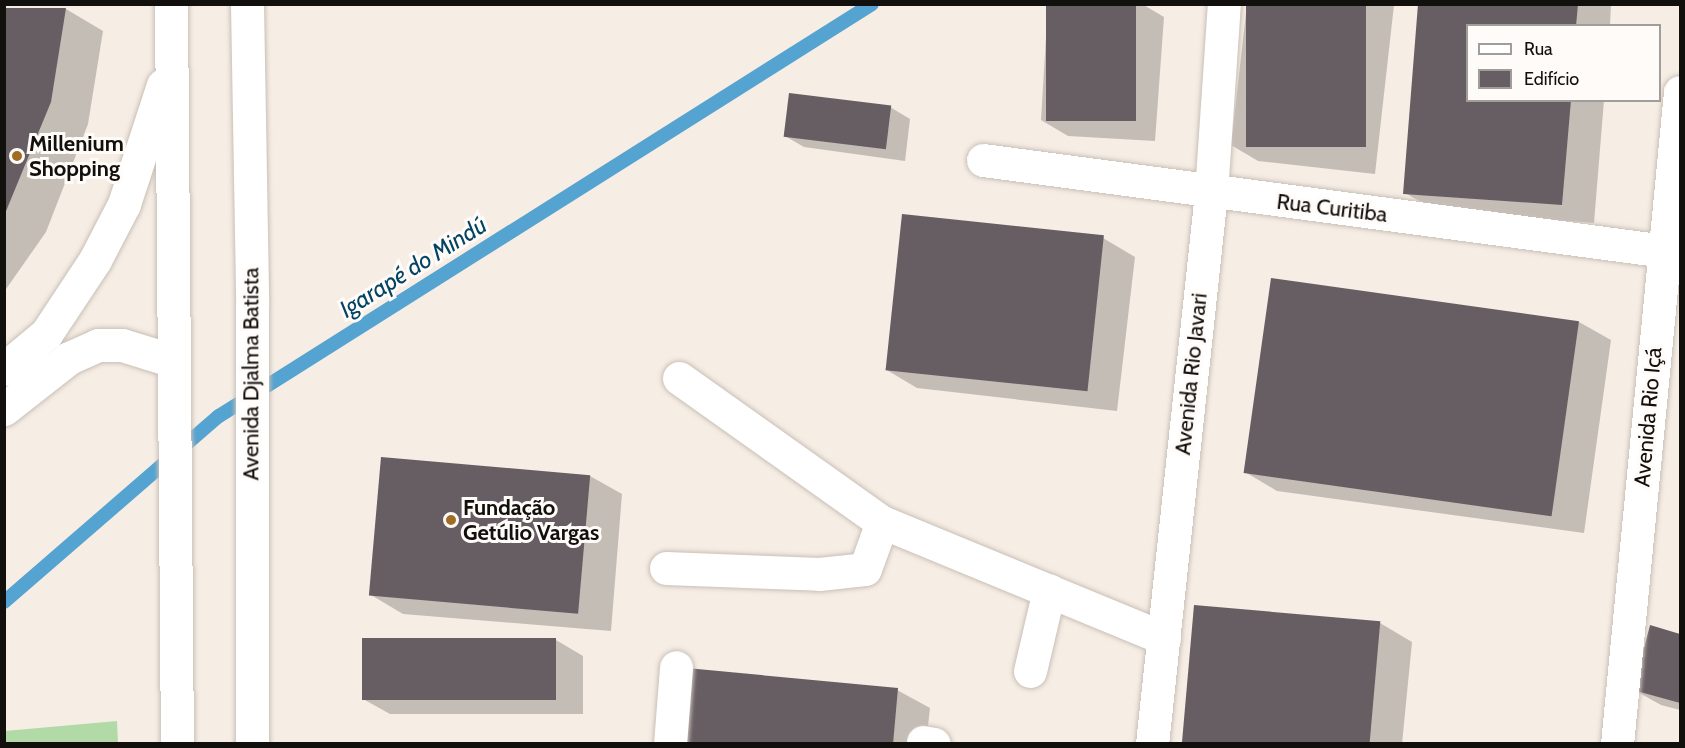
<!DOCTYPE html>
<html>
<head>
<meta charset="utf-8">
<style>
	body { margin:0 }
	#map { position:relative; width:1685px; height:748px; overflow:hidden; background:#f6ede4; font-family:Cabin,sans-serif }
	div>[style] { position:absolute }
	[style*='--x'] { left:calc(var(--x)*1px); top:calc(var(--y)*1px); width:calc(var(--w)*1px); rotate:calc(var(--a)*1deg) }
	.green>* { inset:0; background:#b1daa7 }
	.shadow>* { inset:0; background:#0003 }
	.stream>* { height:14px; margin:-7px; padding:0 7px; transform-origin:7px; border-radius:7px; background:#54a3d1 }
	.building>* { inset:0; background:#675e64; transform-origin:0 0 }
	.roads { filter:drop-shadow(0 0 2px #c8bfb6) drop-shadow(0 0 2px #c8bfb6) }
	.minor>* { height:33px; margin:-16.5px; padding:0 16.5px; transform-origin:16.5px; border-radius:16.5px; background:#fff }
	.major>* { height:33px; margin:-16.5px; padding:0 16.5px; transform-origin:16.5px; border-radius:16.5px; background:#fff }
	.dots>* { width:16px; height:16px; translate:-50% -50%; box-sizing:border-box; border:3px solid #fffbf8; border-radius:50% }
	span { translate:-50% -50%; white-space:nowrap; text-align:center; line-height:1.15; -webkit-text-stroke:6px #fffbf8; paint-order:stroke }
	.poi-label { font-size:22px; color:#12100d; font-weight:700 }
	.left { translate:0 -50%; text-align:left }
	.street-label { font-size:22px; color:#12100d }
	.water-label { font-size:24px; color:#004362; font-style:italic }
	.frame { position:absolute; inset:0; border:6px solid #12100d; pointer-events:none }
	.legend { position:absolute; left:1466px; top:24px; width:195px; height:78px; box-sizing:border-box; background:#fffbf8; border:2px solid #a09d9a; margin:0; padding:8px 10px; list-style:none; font-size:18px; color:#12100d }
	.legend li { display:flex; align-items:center; gap:12px; height:30px }
	.legend b { width:30px; border:2px solid #a09d9a }
</style>
</head>
<body>
<div id="map">
	<div class="green">
		<i style="clip-path:polygon(117px 721px,118px 743px,5px 743px,5px 731px)"></i>
	</div>
	<div class="shadow">
		<i style="clip-path:polygon(1048px 4px,1142px 4px,1164px 17px,1155px 141px,1068px 136px,1041px 120px)"></i>
		<i style="clip-path:polygon(1247px 4px,1394px 5px,1375px 174px,1258px 161px,1231px 145px)"></i>
		<i style="clip-path:polygon(1419px 4px,1611px 4px,1610px 26px,1468px 26px,1468px 100px,1604px 100px,1594px 223px,1437px 211px,1405px 193px)"></i>
		<i style="clip-path:polygon(4px 9px,66px 9px,103px 31px,88px 124px,46px 232px,4px 292px)"></i>
		<i style="clip-path:polygon(890px 107px,910px 119px,905px 161px,804px 147px,785px 136px)"></i>
		<i style="clip-path:polygon(1103px 238px,1135px 257px,1117px 411px,917px 388px,885px 369px)"></i>
		<i style="clip-path:polygon(1579px 322px,1611px 340px,1584px 533px,1277px 491px,1245px 472px)"></i>
		<i style="clip-path:polygon(383px 459px,590px 476px,622px 494px,611px 631px,403px 614px,371px 595px)"></i>
		<i style="clip-path:polygon(1380px 623px,1412px 642px,1402px 744px,1182px 744px)"></i>
		<i style="clip-path:polygon(1651px 627px,1680px 635px,1680px 710px,1661px 705px,1634px 690px)"></i>
		<i style="clip-path:polygon(556px 640px,583px 656px,583px 714px,390px 714px,363px 699px)"></i>
		<i style="clip-path:polygon(897px 690px,930px 708px,926px 744px,671px 744px)"></i>
	</div>
	<div class="stream">
		<i style="--x:4;--y:602;--w:284;--a:-40.9"></i>
		<i style="--x:219;--y:416;--w:772;--a:-32.25"></i>
	</div>
	<div class="building">
		<i style="left:1046px;top:4px;width:90px;height:117px"></i>
		<i style="left:1246px;top:4px;width:120px;height:143px"></i>
		<i style="clip-path:polygon(1418px 4px,1578px 4px,1576px 26px,1468px 26px,1468px 100px,1571px 100px,1562px 205px,1403px 194px)"></i>
		<i style="clip-path:polygon(4px 8px,66px 8px,51px 102px,4px 216px)"></i>
		<i style="left:789px;top:93px;width:103px;height:44px;rotate:7deg"></i>
		<i style="left:902px;top:214px;width:203px;height:157px;rotate:6deg"></i>
		<i style="left:1271px;top:278px;width:311px;height:197px;rotate:8deg"></i>
		<i style="left:381px;top:457px;width:210px;height:139px;rotate:5deg"></i>
		<i style="left:1194px;top:605px;width:187px;height:140px;rotate:5deg"></i>
		<i style="clip-path:polygon(1650px 625px,1680px 634px,1680px 703px,1633px 690px)"></i>
		<i style="left:362px;top:638px;width:194px;height:62px"></i>
		<i style="clip-path:polygon(676px 667px,898px 688px,893px 744px,669px 744px)"></i>
	</div>
	<div class="roads">
		<div class="minor">
			<i style="--x:983;--y:160;--w:703;--a:7.6"></i>
			<i style="--x:679;--y:378;--w:249;--a:35.4"></i>
			<i style="--x:882;--y:522;--w:305;--a:22.4"></i>
			<i style="--x:666;--y:568;--w:153;--a:2.2"></i>
			<i style="--x:819;--y:574;--w:46;--a:-6.2"></i>
			<i style="--x:865;--y:569;--w:50;--a:-70.1"></i>
			<i style="--x:1030;--y:671;--w:83;--a:-76.8"></i>
			<i style="--x:923;--y:742;--w:11;--a:10"></i>
			<i style="--x:670;--y:744;--w:77;--a:-85.5"></i>
			<i style="--x:1152;--y:744;--w:554;--a:-83.89"></i>
			<i style="--x:1211;--y:193;--w:189;--a:-86.1"></i>
			<i style="--x:1617;--y:744;--w:655;--a:-84.48"></i>
		</div>
		<div class="major">
			<i style="--x:171;--y:4;--w:740;--a:89.54"></i>
			<i style="--x:247;--y:4;--w:300;--a:89"></i>
			<i style="--x:252;--y:304;--w:440;--a:90"></i>
			<i style="--x:4;--y:369;--w:55;--a:-39.8"></i>
			<i style="--x:46;--y:334;--w:89;--a:-56.5"></i>
			<i style="--x:95;--y:260;--w:63;--a:-62.6"></i>
			<i style="--x:124;--y:204;--w:125;--a:-71.9"></i>
			<i style="--x:4;--y:409;--w:83;--a:-38.1"></i>
			<i style="--x:69;--y:358;--w:32;--a:-24"></i>
			<i style="--x:98;--y:345;--w:24;--a:0"></i>
			<i style="--x:122;--y:345;--w:54;--a:17.1"></i>
		</div>
	</div>
	<div class="dots">
		<i style="left:17px;top:156px;background:#a16d25"></i>
		<i style="left:451px;top:520px;background:#a16d25"></i>
	</div>
	<div class="poi-label">
		<span class="left" style="left:29px;top:156px">Millenium<br>Shopping</span>
		<span class="left" style="left:463px;top:520px">Fundação<br>Getúlio Vargas</span>
	</div>
	<div class="street-label">
		<span style="left:1332px;top:208px;rotate:7deg">Rua Curitiba</span>
		<span style="left:251px;top:374px;rotate:-90deg">Avenida Djalma Batista</span>
		<span style="left:1191px;top:374px;rotate:-84deg">Avenida Rio Javari</span>
		<span style="left:1648px;top:417px;rotate:-85deg">Avenida Rio Içá</span>
	</div>
	<div class="water-label">
		<span style="left:413px;top:267px;rotate:-32deg">Igarapé do Mindú</span>
	</div>
	<div class="frame"></div>
	<ul class="legend">
	<li><b style="height:8px;background:#fff"></b>Rua</li>
	<li><b style="height:16px;background:#675e64"></b>Edifício</li>
	</ul>
</div>
</body>
</html>
